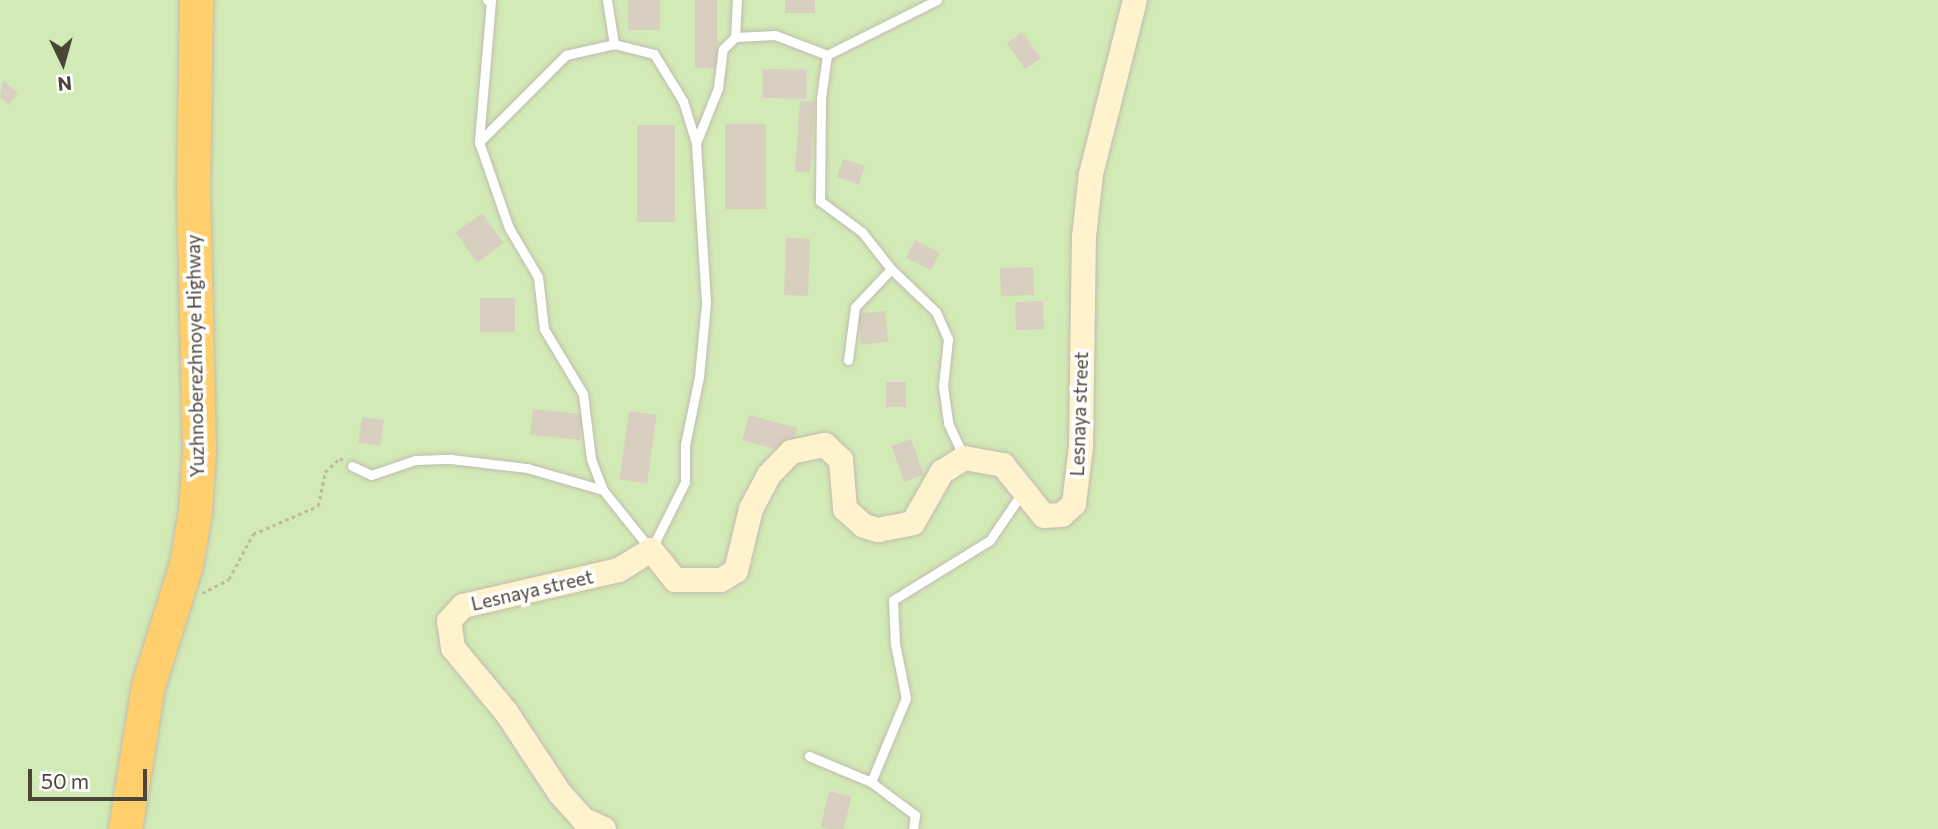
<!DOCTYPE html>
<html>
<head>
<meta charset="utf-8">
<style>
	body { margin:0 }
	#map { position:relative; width:1938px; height:829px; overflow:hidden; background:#f6f3ec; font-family:Commissioner,sans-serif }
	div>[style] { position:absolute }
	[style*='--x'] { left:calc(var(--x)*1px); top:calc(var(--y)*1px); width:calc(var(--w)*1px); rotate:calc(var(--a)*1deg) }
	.green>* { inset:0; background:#d2eab5; transform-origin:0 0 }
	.building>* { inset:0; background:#d8cfc1; transform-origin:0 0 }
	.path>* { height:2.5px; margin-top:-1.25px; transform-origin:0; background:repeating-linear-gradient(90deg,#c4b79f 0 3.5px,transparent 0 7px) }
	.roads { filter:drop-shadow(0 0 2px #c2bbae) drop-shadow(0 0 2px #c2bbae) }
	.lane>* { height:9px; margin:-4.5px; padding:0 4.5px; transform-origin:4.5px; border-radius:4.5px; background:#fff }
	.secondary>* { height:24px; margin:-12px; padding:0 12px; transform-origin:12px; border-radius:12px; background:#fff3cd }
	.highway>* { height:33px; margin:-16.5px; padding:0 16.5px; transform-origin:16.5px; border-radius:16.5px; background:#ffcf6e }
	span { translate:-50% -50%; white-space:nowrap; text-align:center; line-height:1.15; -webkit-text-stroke:7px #fff; paint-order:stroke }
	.street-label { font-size:19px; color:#4b4439 }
	.north { position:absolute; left:28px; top:28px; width:70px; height:70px; -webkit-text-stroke:5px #fff; paint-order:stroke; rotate:175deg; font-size:19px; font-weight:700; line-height:28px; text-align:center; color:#4b4439 }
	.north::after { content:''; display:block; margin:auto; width:24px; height:32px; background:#4b4439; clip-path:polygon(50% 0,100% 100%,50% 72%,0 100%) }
	.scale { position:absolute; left:28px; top:769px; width:119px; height:32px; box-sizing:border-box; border:4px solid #4b4439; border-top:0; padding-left:9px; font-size:21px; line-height:24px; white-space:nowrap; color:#4b4439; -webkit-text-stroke:5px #fff; paint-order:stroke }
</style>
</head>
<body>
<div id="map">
	<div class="green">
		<i style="left:0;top:0;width:1938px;height:829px"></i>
	</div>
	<div class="building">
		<i style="left:628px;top:0;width:32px;height:30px"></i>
		<i style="left:695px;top:0;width:22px;height:68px"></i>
		<i style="left:785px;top:0;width:30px;height:13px"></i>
		<i style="left:1022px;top:32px;width:32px;height:19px;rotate:54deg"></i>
		<i style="left:763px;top:69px;width:44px;height:29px;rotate:1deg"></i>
		<i style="clip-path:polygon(3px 80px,18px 93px,9px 105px,0 97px)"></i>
		<i style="left:800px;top:101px;width:15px;height:71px;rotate:4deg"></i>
		<i style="left:725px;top:124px;width:41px;height:85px"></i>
		<i style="left:637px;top:125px;width:38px;height:97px"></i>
		<i style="left:843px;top:159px;width:23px;height:19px;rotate:18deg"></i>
		<i style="left:482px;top:213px;width:37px;height:33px;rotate:54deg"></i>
		<i style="left:786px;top:238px;width:24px;height:57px;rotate:2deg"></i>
		<i style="left:915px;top:240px;width:28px;height:20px;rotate:27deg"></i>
		<i style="left:1033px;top:267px;width:28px;height:33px;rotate:88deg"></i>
		<i style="left:515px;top:298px;width:34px;height:35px;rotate:90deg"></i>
		<i style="left:1043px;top:301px;width:28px;height:28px;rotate:88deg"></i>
		<i style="left:885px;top:311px;width:31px;height:27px;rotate:84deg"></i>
		<i style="left:886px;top:382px;width:20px;height:25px"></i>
		<i style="left:533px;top:409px;width:50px;height:26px;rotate:6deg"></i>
		<i style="left:629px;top:411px;width:28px;height:69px;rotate:8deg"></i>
		<i style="left:749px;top:415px;width:50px;height:26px;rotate:15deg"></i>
		<i style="left:362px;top:417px;width:22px;height:26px;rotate:8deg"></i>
		<i style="left:911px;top:439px;width:38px;height:21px;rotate:70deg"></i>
		<i style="left:829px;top:791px;width:23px;height:37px;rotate:13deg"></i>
	</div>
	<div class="path">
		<i style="--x:202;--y:593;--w:30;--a:-27"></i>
		<i style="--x:229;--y:579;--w:51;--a:-61.9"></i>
		<i style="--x:253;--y:534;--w:71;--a:-23.3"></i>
		<i style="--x:318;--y:506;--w:35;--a:-78"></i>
		<i style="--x:325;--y:472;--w:21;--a:-43"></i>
		<i style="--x:340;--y:458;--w:4;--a:34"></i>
	</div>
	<div class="roads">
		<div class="lane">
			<i style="--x:487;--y:0;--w:4;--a:14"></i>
			<i style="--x:491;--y:1;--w:142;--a:94.9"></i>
			<i style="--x:479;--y:142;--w:91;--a:70.8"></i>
			<i style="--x:509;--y:228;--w:57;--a:59.4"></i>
			<i style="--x:538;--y:277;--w:52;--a:83.4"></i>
			<i style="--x:544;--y:329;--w:76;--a:59"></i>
			<i style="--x:583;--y:394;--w:65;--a:83"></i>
			<i style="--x:591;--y:459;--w:33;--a:69"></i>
			<i style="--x:603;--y:490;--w:77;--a:51.3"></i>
			<i style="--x:651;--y:550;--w:76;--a:-63.4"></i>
			<i style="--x:685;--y:482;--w:37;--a:-90"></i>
			<i style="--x:685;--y:445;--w:69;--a:-78.4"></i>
			<i style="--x:699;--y:377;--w:74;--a:-84.6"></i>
			<i style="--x:706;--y:303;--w:160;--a:-93.6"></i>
			<i style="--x:696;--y:143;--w:59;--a:-68.2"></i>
			<i style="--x:718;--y:88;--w:39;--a:-83"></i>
			<i style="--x:723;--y:49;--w:17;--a:-45"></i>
			<i style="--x:735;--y:37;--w:40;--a:-2.9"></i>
			<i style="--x:775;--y:35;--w:56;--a:21"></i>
			<i style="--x:607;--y:0;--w:45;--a:81"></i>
			<i style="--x:735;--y:37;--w:37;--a:-87"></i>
			<i style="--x:479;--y:142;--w:123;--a:-45"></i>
			<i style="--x:566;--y:55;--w:49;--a:-12.9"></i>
			<i style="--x:614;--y:44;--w:41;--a:14"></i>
			<i style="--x:654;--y:54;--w:55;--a:58.3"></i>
			<i style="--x:683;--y:101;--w:44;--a:72.8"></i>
			<i style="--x:891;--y:269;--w:62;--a:43.7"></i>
			<i style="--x:936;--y:312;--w:30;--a:66"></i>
			<i style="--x:948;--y:339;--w:47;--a:96.1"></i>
			<i style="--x:943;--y:386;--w:37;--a:82"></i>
			<i style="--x:948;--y:423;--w:38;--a:65"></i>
			<i style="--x:848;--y:360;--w:53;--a:-82.5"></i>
			<i style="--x:855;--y:307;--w:52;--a:-46.5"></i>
			<i style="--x:891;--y:269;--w:47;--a:-128.1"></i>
			<i style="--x:862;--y:232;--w:52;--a:-143.6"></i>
			<i style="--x:820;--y:201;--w:103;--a:-89.4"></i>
			<i style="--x:821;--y:98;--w:43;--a:-82.1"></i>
			<i style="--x:827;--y:55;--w:123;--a:-26.6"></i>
			<i style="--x:352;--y:466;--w:21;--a:25"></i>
			<i style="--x:371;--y:475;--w:46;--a:-18.8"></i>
			<i style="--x:415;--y:460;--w:36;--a:-2"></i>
			<i style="--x:451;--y:459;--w:77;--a:6.8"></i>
			<i style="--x:527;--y:468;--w:79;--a:16.1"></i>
			<i style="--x:809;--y:756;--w:67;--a:22.8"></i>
			<i style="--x:871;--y:782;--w:91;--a:-67.4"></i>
			<i style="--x:906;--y:698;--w:55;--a:-101.5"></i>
			<i style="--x:895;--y:644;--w:44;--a:-92.6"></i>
			<i style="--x:893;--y:600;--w:114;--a:-31.7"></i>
			<i style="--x:990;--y:540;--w:57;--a:-55.8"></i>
			<i style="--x:871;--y:782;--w:55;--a:36.9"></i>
			<i style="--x:915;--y:815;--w:14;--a:98"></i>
		</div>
		<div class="secondary">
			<i style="--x:604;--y:829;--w:23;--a:-155"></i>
			<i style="--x:583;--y:819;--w:36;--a:-132"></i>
			<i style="--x:559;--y:792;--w:96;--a:-123.5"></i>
			<i style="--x:506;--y:712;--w:83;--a:-129.6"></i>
			<i style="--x:453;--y:648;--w:27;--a:-98"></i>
			<i style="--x:449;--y:621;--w:21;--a:-47"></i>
			<i style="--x:463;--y:606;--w:160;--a:-13"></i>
			<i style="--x:619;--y:570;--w:38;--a:-32"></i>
			<i style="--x:651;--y:550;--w:38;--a:51"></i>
			<i style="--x:675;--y:580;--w:46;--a:0"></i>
			<i style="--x:721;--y:580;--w:17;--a:-31"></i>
			<i style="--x:736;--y:571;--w:64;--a:-76.4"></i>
			<i style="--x:751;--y:509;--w:38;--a:-62"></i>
			<i style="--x:769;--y:475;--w:32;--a:-46"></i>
			<i style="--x:791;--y:452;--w:35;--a:-12"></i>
			<i style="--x:825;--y:445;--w:22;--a:43"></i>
			<i style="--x:841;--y:460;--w:49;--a:85.3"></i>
			<i style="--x:845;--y:509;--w:25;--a:42"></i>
			<i style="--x:864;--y:526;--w:15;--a:16"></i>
			<i style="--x:878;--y:530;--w:36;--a:-11"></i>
			<i style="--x:913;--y:523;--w:59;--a:-60.4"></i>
			<i style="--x:942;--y:472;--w:26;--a:-32"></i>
			<i style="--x:964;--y:458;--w:40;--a:10"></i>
			<i style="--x:1003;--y:465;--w:65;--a:51.2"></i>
			<i style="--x:1044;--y:516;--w:18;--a:-3"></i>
			<i style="--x:1062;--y:515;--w:16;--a:-43"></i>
			<i style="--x:1074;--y:504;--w:58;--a:-83.1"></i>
			<i style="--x:1081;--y:446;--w:209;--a:-89.2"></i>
			<i style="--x:1084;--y:237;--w:63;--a:-83.7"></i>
			<i style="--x:1091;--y:174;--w:179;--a:-75.8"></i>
		</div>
		<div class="highway">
			<i style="--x:125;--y:829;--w:145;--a:-80.9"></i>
			<i style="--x:148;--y:686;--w:128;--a:-72.7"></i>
			<i style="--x:186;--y:564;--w:53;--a:-80.2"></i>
			<i style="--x:195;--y:512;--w:62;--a:-86.3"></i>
			<i style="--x:199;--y:450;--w:258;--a:-91.3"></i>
			<i style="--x:193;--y:192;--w:192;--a:-89.1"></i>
		</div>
	</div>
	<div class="street-label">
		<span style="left:195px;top:356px;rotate:-91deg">Yuzhnoberezhnoye Highway</span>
		<span style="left:1079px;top:414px;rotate:-88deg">Lesnaya street</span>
		<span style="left:532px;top:590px;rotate:-13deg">Lesnaya street</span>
	</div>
	<div class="north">N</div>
	<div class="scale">50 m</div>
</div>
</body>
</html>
